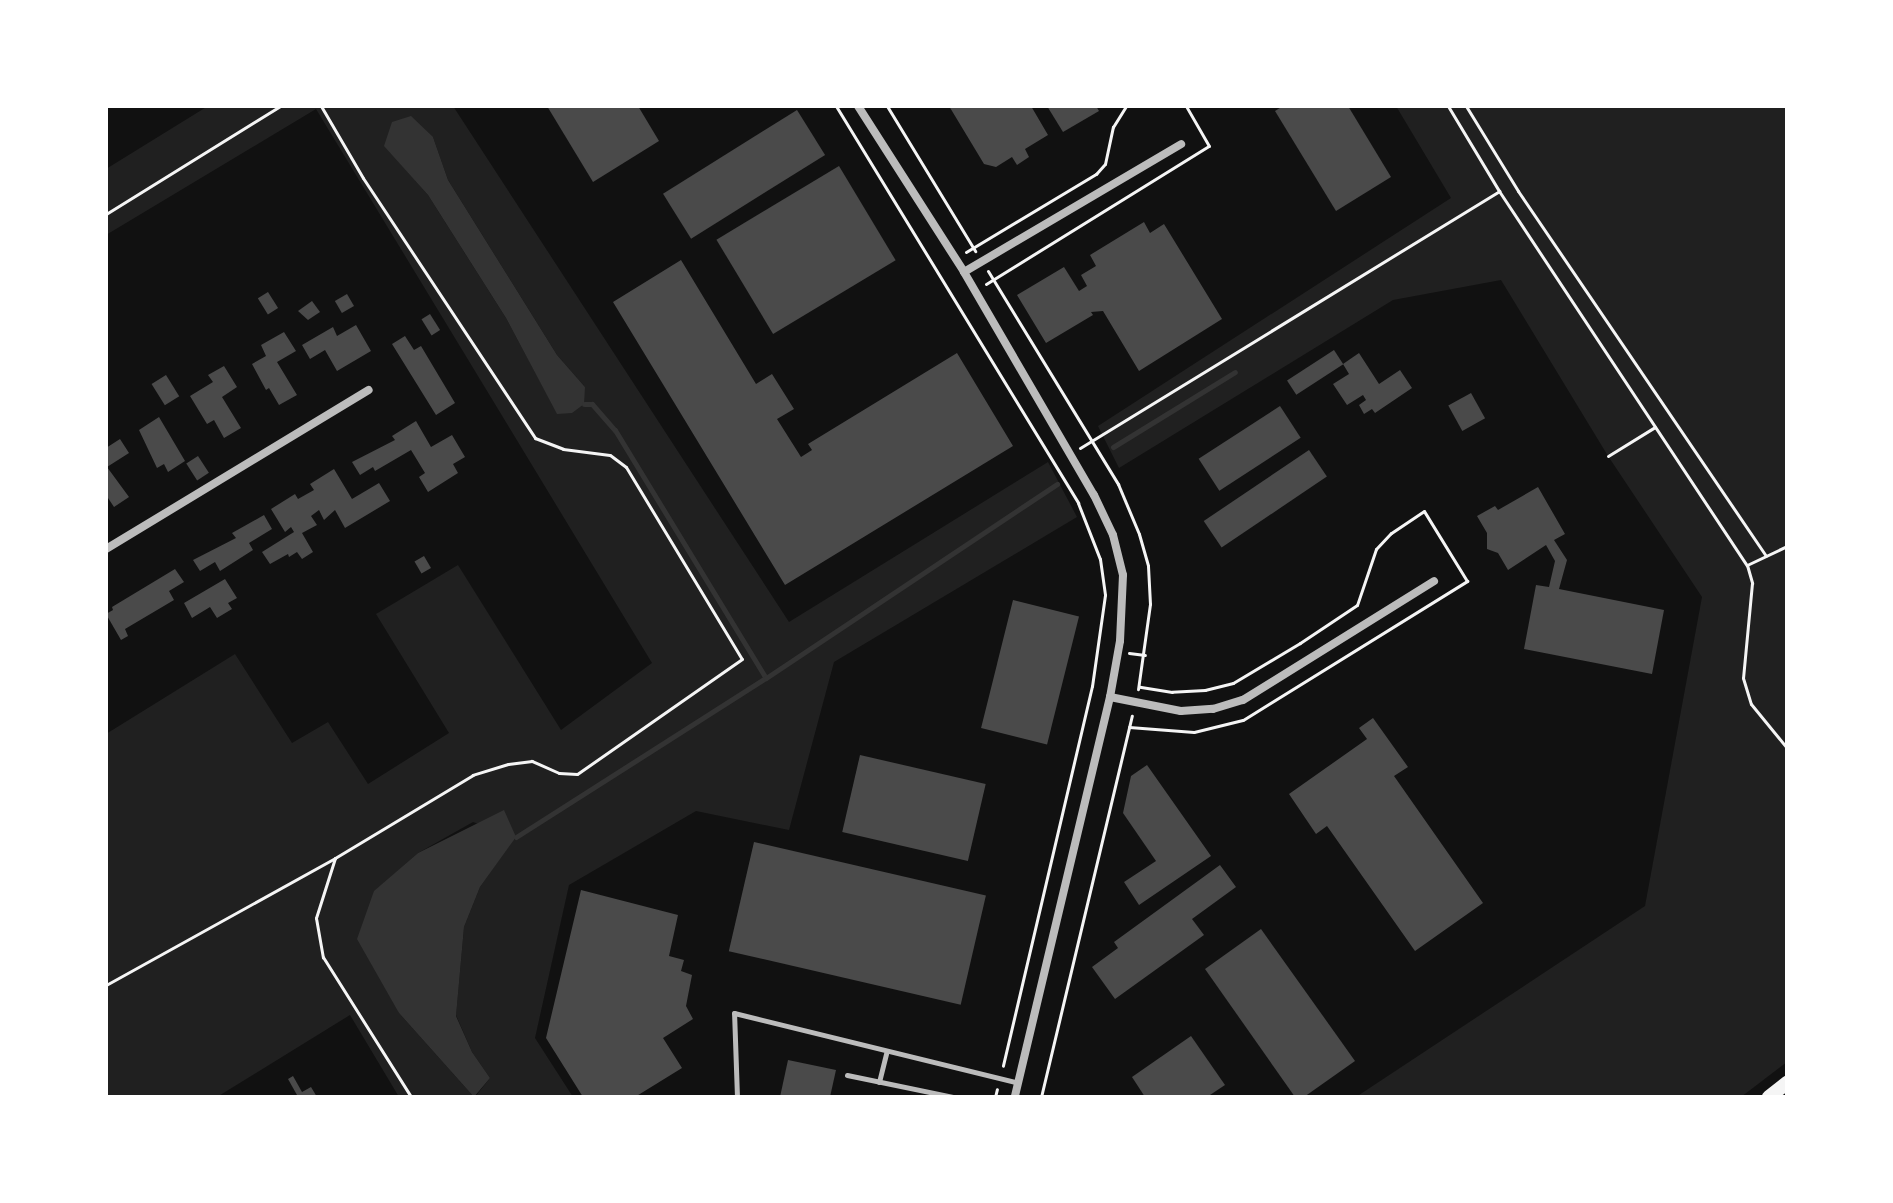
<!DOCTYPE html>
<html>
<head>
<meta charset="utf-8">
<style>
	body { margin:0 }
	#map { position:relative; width:1893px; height:1203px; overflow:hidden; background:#111; font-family:"Titillium Web",sans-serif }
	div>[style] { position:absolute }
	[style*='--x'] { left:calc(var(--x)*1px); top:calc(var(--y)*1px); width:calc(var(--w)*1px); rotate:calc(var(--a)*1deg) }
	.green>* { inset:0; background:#202020 }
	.water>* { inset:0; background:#333 }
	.stream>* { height:5px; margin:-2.5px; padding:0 2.5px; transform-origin:2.5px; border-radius:2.5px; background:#333 }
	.building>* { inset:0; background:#4a4a4a; transform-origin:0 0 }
	.path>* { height:3px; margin:-1.5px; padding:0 1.5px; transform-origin:1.5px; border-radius:1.5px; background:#f5f5f5 }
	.service>* { height:5px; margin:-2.5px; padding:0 2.5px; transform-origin:2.5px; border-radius:2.5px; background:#bcbcbc }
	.minor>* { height:8px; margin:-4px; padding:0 4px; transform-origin:4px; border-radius:4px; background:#bcbcbc }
	.secondary>* { height:14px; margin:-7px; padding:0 7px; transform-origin:7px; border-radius:7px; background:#f5f5f5 }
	span { translate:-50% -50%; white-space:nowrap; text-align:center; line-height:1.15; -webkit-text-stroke:6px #fff; paint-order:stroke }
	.frame { position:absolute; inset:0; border:108px solid #fff; pointer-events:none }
</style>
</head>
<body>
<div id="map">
	<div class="green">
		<i style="clip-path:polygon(evenodd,208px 106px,453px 106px,789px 622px,1048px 462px,1077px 517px,834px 662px,789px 830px,696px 811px,569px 885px,535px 1038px,573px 1097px,475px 1097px,490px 1078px,472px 1052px,456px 1015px,464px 927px,480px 887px,515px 837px,473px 822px,418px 853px,375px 891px,399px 1013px,474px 1097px,399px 1097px,350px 1015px,217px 1097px,106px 1097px,106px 734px,235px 654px,292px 743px,328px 722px,368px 784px,449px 733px,376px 614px,458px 565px,561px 730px,652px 663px,316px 109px,106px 235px,106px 169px,208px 106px,433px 137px,448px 180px,557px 355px,585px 387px,557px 413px,506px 318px,428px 195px,385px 146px,433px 137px)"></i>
		<i style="clip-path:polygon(1396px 106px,1787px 106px,1787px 1062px,1741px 1097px,1356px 1097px,1645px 906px,1702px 597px,1608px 456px,1501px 280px,1393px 300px,1119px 468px,1098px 426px,1451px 198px)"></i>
	</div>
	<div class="water">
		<i style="clip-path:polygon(411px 116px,433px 137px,448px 180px,557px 355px,585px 387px,584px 404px,572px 413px,557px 414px,506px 318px,428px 195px,384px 146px,392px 122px)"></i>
		<i style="clip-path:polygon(504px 810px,516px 837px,480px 887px,464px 927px,456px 1016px,472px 1052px,490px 1078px,474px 1097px,399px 1013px,357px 939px,374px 891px,418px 853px)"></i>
	</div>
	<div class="stream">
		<i style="--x:584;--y:404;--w:8;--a:0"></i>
		<i style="--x:592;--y:404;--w:35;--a:49"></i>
		<i style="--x:615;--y:430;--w:290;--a:58.7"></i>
		<i style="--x:1113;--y:447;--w:143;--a:-31.6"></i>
		<i style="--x:516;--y:837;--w:296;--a:-32.5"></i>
		<i style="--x:766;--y:678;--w:350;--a:-33.7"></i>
	</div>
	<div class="building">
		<i style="clip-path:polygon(547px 106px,638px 106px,659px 141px,593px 182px)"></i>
		<i style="clip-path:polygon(949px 106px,1031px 106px,1048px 135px,1025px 149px,1029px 157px,1017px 165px,1012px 157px,996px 167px,984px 164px)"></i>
		<i style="clip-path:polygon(1047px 106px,1096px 106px,1099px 111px,1063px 132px)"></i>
		<i style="clip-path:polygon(1283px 106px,1348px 106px,1391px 177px,1336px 211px,1275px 111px)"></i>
		<i style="left:797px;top:110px;width:53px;height:158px;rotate:58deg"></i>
		<i style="left:839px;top:166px;width:110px;height:143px;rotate:59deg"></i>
		<i style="clip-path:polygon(1144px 222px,1150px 233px,1164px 224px,1222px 319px,1139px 371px,1103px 311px,1091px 312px,1093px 315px,1046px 343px,1017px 295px,1064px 267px,1079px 291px,1087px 286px,1081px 275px,1096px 266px,1090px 255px)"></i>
		<i style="clip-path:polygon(681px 260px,756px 384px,772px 374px,794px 409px,777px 419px,801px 457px,812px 450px,808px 444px,957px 353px,1013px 446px,785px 585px,613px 302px)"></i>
		<i style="left:268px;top:292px;width:19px;height:12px;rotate:58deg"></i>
		<i style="left:347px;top:294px;width:14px;height:14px;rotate:60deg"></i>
		<i style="clip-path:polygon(312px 301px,320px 312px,308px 320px,298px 311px)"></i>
		<i style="left:430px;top:314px;width:19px;height:10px;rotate:58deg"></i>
		<i style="clip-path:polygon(356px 325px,371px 351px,337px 371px,325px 350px,310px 359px,302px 345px,333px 327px,337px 336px)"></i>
		<i style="clip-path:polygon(284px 332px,296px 351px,277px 362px,297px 395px,279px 405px,269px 388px,266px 390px,252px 364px,266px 356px,261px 345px)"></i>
		<i style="clip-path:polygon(405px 336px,414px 350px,421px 346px,455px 403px,436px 415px,392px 344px)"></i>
		<i style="left:1334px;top:350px;width:17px;height:56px;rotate:57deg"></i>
		<i style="clip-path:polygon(1359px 353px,1379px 384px,1400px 370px,1412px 388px,1375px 413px,1372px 409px,1364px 414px,1359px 405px,1366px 400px,1363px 395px,1347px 405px,1333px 384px,1349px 374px,1343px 364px)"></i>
		<i style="clip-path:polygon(224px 366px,237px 387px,222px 397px,241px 428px,224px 438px,214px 420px,207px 424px,190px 396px,213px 382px,208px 375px)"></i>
		<i style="left:166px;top:375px;width:25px;height:17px;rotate:58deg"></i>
		<i style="left:1471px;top:393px;width:29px;height:26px;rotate:61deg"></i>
		<i style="left:1280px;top:406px;width:38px;height:97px;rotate:57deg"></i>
		<i style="clip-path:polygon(159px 417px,185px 461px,168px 472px,164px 464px,157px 468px,139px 430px)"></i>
		<i style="clip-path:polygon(416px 421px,431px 447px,452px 435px,465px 457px,453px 464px,458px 473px,428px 492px,419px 477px,425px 473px,411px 450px,375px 471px,373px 467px,360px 475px,352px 462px,395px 440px,392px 436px)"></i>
		<i style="clip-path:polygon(120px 439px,129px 453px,107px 467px,129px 497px,114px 507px,106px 495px,106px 448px)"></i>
		<i style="left:1309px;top:450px;width:32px;height:127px;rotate:56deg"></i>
		<i style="left:198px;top:456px;width:20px;height:14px;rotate:57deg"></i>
		<i style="clip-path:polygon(334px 469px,352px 499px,379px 483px,390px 501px,345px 528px,335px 510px,324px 520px,319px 510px,311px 516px,317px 525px,302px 533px,313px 552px,302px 559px,297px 552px,289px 557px,288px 554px,270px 564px,262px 552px,294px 532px,291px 527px,285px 532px,271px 509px,295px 494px,298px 499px,314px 490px,310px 484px)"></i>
		<i style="clip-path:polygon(1538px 487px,1565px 534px,1554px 540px,1567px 560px,1559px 589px,1664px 610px,1652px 674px,1524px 649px,1536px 585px,1549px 587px,1555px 561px,1546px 545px,1508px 570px,1498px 553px,1487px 549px,1487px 533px,1477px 516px,1495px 506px,1498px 510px)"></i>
		<i style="clip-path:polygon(264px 515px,272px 529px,249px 543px,253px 550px,220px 571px,215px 562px,200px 571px,193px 560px,236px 538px,232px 533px)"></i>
		<i style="left:424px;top:556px;width:14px;height:11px;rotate:60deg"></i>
		<i style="clip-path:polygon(175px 569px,184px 582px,169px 591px,174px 600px,125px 629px,128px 636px,121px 640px,106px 614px,113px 610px,112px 607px)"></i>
		<i style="clip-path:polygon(225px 579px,237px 598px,228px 603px,232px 609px,217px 618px,210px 607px,192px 618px,184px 603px)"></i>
		<i style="left:1013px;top:600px;width:68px;height:132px;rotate:14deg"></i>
		<i style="clip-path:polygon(1373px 718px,1408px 767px,1394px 776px,1483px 903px,1415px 951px,1327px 826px,1316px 834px,1289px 794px,1367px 739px,1359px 728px)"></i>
		<i style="left:860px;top:755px;width:129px;height:79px;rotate:13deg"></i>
		<i style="clip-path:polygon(1147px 765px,1211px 856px,1139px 905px,1124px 882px,1156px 861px,1123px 813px,1131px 776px)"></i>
		<i style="left:754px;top:842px;width:238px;height:112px;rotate:13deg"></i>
		<i style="clip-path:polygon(1220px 865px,1236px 887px,1192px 919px,1204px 935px,1115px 999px,1092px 967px,1118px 948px,1114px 942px)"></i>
		<i style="clip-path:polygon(581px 890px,678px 915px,669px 956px,684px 960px,681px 971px,692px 975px,686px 1006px,693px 1019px,663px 1038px,682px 1068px,635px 1097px,583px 1097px,546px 1038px)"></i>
		<i style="clip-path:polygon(1261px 929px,1355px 1061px,1304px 1097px,1295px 1097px,1205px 969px)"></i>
		<i style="clip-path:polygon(1191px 1036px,1225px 1085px,1207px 1097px,1145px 1097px,1132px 1077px)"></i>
		<i style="clip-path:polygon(788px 1060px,836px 1070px,830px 1097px,780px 1097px)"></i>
		<i style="clip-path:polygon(293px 1076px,302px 1092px,311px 1087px,317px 1097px,297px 1095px,288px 1079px)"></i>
	</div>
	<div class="path">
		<i style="--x:321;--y:106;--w:83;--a:59.7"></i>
		<i style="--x:363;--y:178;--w:312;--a:56.5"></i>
		<i style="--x:535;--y:438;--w:30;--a:21"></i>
		<i style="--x:563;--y:449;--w:47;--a:7.3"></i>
		<i style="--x:610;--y:455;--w:20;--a:37"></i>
		<i style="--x:626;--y:467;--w:224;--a:58.9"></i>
		<i style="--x:742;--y:659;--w:201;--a:145.1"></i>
		<i style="--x:577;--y:774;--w:18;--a:-177"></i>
		<i style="--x:559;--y:773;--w:30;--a:-156"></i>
		<i style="--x:532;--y:761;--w:24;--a:173"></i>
		<i style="--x:508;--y:764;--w:37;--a:163"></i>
		<i style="--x:473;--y:775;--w:161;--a:149"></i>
		<i style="--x:836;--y:106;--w:465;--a:58.6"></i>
		<i style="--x:1078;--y:503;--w:60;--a:68.6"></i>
		<i style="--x:1100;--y:559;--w:36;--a:82"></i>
		<i style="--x:1105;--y:595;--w:92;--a:98.1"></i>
		<i style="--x:1092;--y:686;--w:390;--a:103.2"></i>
		<i style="--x:887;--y:106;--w:170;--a:58.7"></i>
		<i style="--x:1448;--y:106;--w:99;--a:59"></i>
		<i style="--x:1499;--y:191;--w:449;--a:56.5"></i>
		<i style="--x:1747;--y:565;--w:19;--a:74"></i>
		<i style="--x:1752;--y:583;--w:95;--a:95.4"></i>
		<i style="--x:1743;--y:678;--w:27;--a:73"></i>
		<i style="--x:1751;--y:704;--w:57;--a:50.7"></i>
		<i style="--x:1466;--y:106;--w:100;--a:58.5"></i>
		<i style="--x:1518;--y:191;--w:441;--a:55.8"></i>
		<i style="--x:106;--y:214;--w:205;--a:-31.8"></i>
		<i style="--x:966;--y:252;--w:152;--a:-31"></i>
		<i style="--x:1096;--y:174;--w:13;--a:-48"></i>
		<i style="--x:1105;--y:164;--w:38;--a:-78"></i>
		<i style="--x:1113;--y:127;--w:25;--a:-58"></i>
		<i style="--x:988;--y:271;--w:250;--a:58.6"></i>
		<i style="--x:1118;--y:484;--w:54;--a:67.2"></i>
		<i style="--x:1139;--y:534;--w:33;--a:74"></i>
		<i style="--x:1148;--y:566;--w:38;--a:87"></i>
		<i style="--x:1150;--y:604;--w:86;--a:98"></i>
		<i style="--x:986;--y:284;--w:262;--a:-31.8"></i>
		<i style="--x:1209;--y:146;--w:46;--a:-119.9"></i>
		<i style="--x:1080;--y:448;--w:492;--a:-31.5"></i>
		<i style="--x:1608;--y:456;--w:55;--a:-31.7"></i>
		<i style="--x:1747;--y:565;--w:44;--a:-25.4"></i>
		<i style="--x:1129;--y:653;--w:16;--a:7"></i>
		<i style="--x:1129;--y:727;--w:65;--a:4.4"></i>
		<i style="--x:1194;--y:732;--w:50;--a:-13.8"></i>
		<i style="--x:1243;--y:720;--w:264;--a:-31.8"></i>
		<i style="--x:1467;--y:581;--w:82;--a:-121.6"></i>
		<i style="--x:1424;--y:511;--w:40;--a:146"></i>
		<i style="--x:1391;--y:533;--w:22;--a:133"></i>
		<i style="--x:1376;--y:549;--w:59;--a:108.7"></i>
		<i style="--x:1357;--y:605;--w:69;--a:146.3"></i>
		<i style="--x:1300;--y:643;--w:78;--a:149.2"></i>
		<i style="--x:1233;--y:683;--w:29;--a:166"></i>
		<i style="--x:1205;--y:690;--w:33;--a:177"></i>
		<i style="--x:1172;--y:692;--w:33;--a:-171"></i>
		<i style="--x:106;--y:985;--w:262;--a:-29"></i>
		<i style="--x:335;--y:858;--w:63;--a:107.6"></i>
		<i style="--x:316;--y:918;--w:40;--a:80"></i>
		<i style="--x:323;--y:957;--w:165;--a:57.8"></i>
		<i style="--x:995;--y:1097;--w:8;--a:-76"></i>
		<i style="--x:1041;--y:1097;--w:392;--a:-76.6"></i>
	</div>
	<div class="service">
		<i style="--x:847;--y:1075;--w:108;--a:11.7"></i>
		<i style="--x:879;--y:1082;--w:30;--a:-76"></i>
		<i style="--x:737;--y:1097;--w:84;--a:-92"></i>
		<i style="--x:734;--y:1013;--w:292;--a:13.8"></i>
	</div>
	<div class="minor">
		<i style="--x:858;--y:106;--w:197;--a:57.4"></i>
		<i style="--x:964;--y:272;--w:258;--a:59.8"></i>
		<i style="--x:1094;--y:495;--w:44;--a:64.6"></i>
		<i style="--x:1113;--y:535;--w:41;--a:76"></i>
		<i style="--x:1123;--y:575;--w:66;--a:92.6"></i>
		<i style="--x:1120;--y:641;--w:57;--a:100.1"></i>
		<i style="--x:1110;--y:697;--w:411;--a:103.4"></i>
		<i style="--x:964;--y:272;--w:252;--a:-30.5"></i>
		<i style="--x:106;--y:549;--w:307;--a:-31.2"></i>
		<i style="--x:1110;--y:697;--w:72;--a:11.2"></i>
		<i style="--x:1181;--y:711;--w:32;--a:-4"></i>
		<i style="--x:1213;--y:709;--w:31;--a:-17"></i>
		<i style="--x:1243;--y:700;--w:225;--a:-31.9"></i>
	</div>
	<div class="secondary">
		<i style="--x:1769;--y:1097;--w:23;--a:-38"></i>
	</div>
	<div class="frame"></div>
</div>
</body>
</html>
